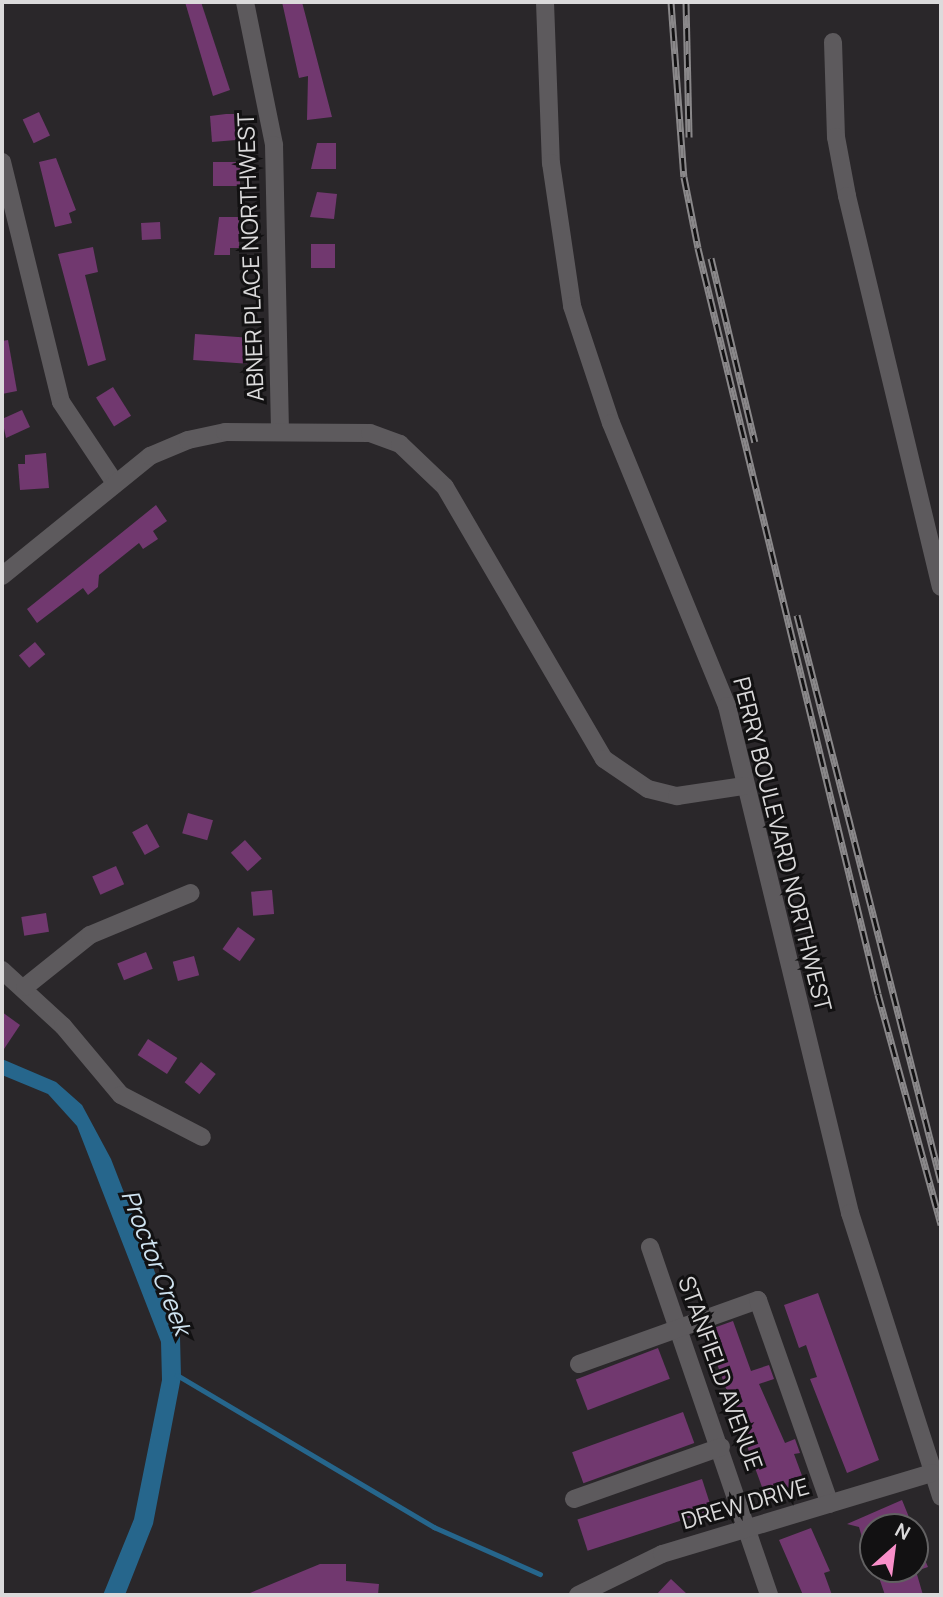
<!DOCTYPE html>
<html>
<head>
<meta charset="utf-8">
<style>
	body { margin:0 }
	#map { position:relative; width:943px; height:1597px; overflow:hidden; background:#2a272a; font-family:Manrope,sans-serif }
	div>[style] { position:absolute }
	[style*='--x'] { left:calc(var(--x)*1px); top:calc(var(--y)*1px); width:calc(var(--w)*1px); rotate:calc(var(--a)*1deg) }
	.water>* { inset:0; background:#26668c }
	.stream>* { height:4.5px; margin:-2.25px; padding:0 2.25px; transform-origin:2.25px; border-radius:2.25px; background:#26668c }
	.building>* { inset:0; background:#71386f; transform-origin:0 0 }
	.minor>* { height:18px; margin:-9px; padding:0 9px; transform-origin:9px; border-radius:9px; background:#5d5a5d }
	.rail>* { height:7px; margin-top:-3.5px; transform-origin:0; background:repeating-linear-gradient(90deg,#121112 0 13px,#8a888a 0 26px); box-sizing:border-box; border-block:2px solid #8a888a }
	span { translate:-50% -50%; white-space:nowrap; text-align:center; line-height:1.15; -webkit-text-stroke:6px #121112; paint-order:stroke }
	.street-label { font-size:23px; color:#dbdadb }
	.water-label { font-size:24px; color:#cfe3f0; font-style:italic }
	.frame { position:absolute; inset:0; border:4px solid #dbdadb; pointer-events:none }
	.north { position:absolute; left:859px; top:1513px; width:70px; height:70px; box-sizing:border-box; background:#121112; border:2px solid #626162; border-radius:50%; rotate:28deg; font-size:19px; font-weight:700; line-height:28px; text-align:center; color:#dbdadb }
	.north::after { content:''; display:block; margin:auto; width:24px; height:32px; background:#f98fc9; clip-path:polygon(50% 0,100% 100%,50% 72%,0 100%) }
</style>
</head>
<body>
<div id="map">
	<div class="water">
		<i style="clip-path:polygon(2px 1059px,56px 1082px,82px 1105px,111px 1159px,180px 1337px,181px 1377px,153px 1524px,125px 1595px,103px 1595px,134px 1519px,162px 1380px,161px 1342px,77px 1126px,48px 1094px,2px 1075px)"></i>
	</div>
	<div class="stream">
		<i style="--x:177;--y:1375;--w:299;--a:30.6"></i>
		<i style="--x:434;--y:1527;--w:116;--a:23.9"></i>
	</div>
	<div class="building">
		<i style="clip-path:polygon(185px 2px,201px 2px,230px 90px,213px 96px)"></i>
		<i style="clip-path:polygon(282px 2px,302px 2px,332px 117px,307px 120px,308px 76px,299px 78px)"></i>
		<i style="left:39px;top:112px;width:26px;height:18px;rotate:65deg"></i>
		<i style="clip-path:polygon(226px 114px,234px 114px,236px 140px,212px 142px,210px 116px)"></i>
		<i style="clip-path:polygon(317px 143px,336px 143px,336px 169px,311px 169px)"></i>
		<i style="clip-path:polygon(56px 158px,76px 210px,69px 213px,72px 223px,55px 227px,39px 162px)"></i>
		<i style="left:213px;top:162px;width:27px;height:24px"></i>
		<i style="clip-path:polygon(317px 192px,337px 194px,334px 219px,310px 217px)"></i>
		<i style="clip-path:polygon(219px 217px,239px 217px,239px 248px,230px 248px,230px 255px,214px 255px)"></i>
		<i style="left:160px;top:222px;width:17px;height:19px;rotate:87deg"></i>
		<i style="left:311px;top:244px;width:24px;height:24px"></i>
		<i style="clip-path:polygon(93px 247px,98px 272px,85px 275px,106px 360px,88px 366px,58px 254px)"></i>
		<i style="left:195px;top:334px;width:54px;height:26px;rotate:4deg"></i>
		<i style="clip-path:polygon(8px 340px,17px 391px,2px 394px,2px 341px)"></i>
		<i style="left:113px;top:387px;width:34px;height:20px;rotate:58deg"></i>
		<i style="clip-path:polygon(22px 410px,30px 427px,6px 438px,2px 419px)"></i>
		<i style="clip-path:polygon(46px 453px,49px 488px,20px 490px,18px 464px,25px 464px,25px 455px)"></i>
		<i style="clip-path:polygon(156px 505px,167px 521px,153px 531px,158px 539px,143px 549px,139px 543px,99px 575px,98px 587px,88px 595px,83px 588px,37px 623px,27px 609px)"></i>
		<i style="left:35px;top:642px;width:16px;height:21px;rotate:50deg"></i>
		<i style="left:188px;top:813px;width:26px;height:21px;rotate:16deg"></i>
		<i style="left:147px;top:824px;width:26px;height:17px;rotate:61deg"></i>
		<i style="left:245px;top:840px;width:25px;height:19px;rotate:48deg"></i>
		<i style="left:116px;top:866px;width:20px;height:26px;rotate:66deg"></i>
		<i style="left:272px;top:890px;width:24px;height:21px;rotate:85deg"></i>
		<i style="left:46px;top:913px;width:19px;height:25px;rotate:81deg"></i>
		<i style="left:238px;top:927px;width:21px;height:27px;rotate:35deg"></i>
		<i style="left:146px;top:952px;width:18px;height:31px;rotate:68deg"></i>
		<i style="left:194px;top:956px;width:20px;height:22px;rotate:75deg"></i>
		<i style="clip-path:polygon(2px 1012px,20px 1025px,2px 1052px)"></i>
		<i style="left:148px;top:1039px;width:35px;height:19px;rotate:33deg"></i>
		<i style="left:201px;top:1062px;width:19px;height:26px;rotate:39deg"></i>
		<i style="clip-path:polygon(818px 1293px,879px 1460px,847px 1473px,810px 1379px,817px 1377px,806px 1345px,799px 1348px,784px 1305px)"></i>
		<i style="clip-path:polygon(733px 1321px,751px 1371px,769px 1365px,774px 1379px,759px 1384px,785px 1443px,795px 1439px,800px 1453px,794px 1454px,804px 1481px,766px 1498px,705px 1331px)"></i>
		<i style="left:658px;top:1348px;width:33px;height:88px;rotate:69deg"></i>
		<i style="left:683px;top:1412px;width:33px;height:118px;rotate:70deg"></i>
		<i style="left:702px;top:1479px;width:33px;height:131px;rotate:72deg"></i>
		<i style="clip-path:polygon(902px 1500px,913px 1527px,873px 1527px,870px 1565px,859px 1527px,847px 1524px)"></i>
		<i style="clip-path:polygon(811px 1528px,830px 1571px,824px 1573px,832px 1595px,803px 1595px,779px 1540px)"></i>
		<i style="clip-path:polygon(915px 1536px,928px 1567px,916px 1571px,923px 1595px,885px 1595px,876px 1569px,915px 1570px)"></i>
		<i style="clip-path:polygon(320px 1564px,346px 1564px,346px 1581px,379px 1584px,378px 1595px,245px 1595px)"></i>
		<i style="clip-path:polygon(671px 1579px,688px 1595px,656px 1595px)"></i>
	</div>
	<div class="minor">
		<i style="--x:245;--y:2;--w:146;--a:78.5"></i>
		<i style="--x:274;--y:145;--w:285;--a:88.8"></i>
		<i style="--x:545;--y:2;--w:161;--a:87.9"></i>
		<i style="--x:551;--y:163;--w:145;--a:81.6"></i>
		<i style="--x:572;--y:306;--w:123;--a:71.6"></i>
		<i style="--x:611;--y:423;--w:306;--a:67.7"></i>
		<i style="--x:727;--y:706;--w:522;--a:76.36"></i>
		<i style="--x:850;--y:1213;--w:298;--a:72.2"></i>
		<i style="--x:833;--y:42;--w:95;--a:88.2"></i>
		<i style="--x:836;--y:137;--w:60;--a:79.4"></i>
		<i style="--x:847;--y:196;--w:402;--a:76.5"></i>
		<i style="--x:2;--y:162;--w:247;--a:76.2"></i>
		<i style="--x:61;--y:402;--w:97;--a:56.3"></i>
		<i style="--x:2;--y:576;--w:191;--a:-39"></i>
		<i style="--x:150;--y:456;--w:41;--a:-22.8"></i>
		<i style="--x:188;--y:440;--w:38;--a:-12"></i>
		<i style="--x:225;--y:432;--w:145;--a:0.4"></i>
		<i style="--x:370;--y:433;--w:32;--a:20"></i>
		<i style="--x:400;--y:444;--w:62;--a:43.7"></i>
		<i style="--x:445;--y:487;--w:315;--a:59.7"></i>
		<i style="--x:604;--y:759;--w:53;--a:34.3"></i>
		<i style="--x:648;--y:789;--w:30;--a:14"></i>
		<i style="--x:677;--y:796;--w:68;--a:-8.5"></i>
		<i style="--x:2;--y:970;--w:83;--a:42.6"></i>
		<i style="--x:63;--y:1026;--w:90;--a:50"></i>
		<i style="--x:121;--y:1095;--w:91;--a:27.4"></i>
		<i style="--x:25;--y:987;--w:83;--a:-38.7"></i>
		<i style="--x:90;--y:935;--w:109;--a:-22.6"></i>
		<i style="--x:650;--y:1247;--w:368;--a:71.1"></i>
		<i style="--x:579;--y:1364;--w:190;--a:-19.7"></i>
		<i style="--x:758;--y:1300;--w:216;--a:70.6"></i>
		<i style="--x:574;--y:1499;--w:156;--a:-19.5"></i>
		<i style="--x:578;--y:1595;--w:93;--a:-26"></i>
		<i style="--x:662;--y:1554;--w:282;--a:-16.7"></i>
	</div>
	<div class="rail">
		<i style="--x:671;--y:2;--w:175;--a:85.8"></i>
		<i style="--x:684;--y:177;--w:72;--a:78.8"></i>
		<i style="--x:698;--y:248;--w:767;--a:76.43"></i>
		<i style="--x:878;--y:994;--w:239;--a:74.7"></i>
		<i style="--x:686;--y:2;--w:135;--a:88.7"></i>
		<i style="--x:711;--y:258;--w:189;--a:76.6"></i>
		<i style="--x:797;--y:615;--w:585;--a:75.75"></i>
	</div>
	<div class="street-label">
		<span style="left:250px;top:257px;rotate:-92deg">ABNER PLACE NORTHWEST</span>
		<span style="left:783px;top:844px;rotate:76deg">PERRY BOULEVARD NORTHWEST</span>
		<span style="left:721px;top:1373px;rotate:70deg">STANFIELD AVENUE</span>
		<span style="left:745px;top:1503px;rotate:-16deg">DREW DRIVE</span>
	</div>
	<div class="water-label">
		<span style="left:157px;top:1262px;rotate:69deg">Proctor Creek</span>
	</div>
	<div class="frame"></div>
	<div class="north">N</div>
</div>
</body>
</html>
